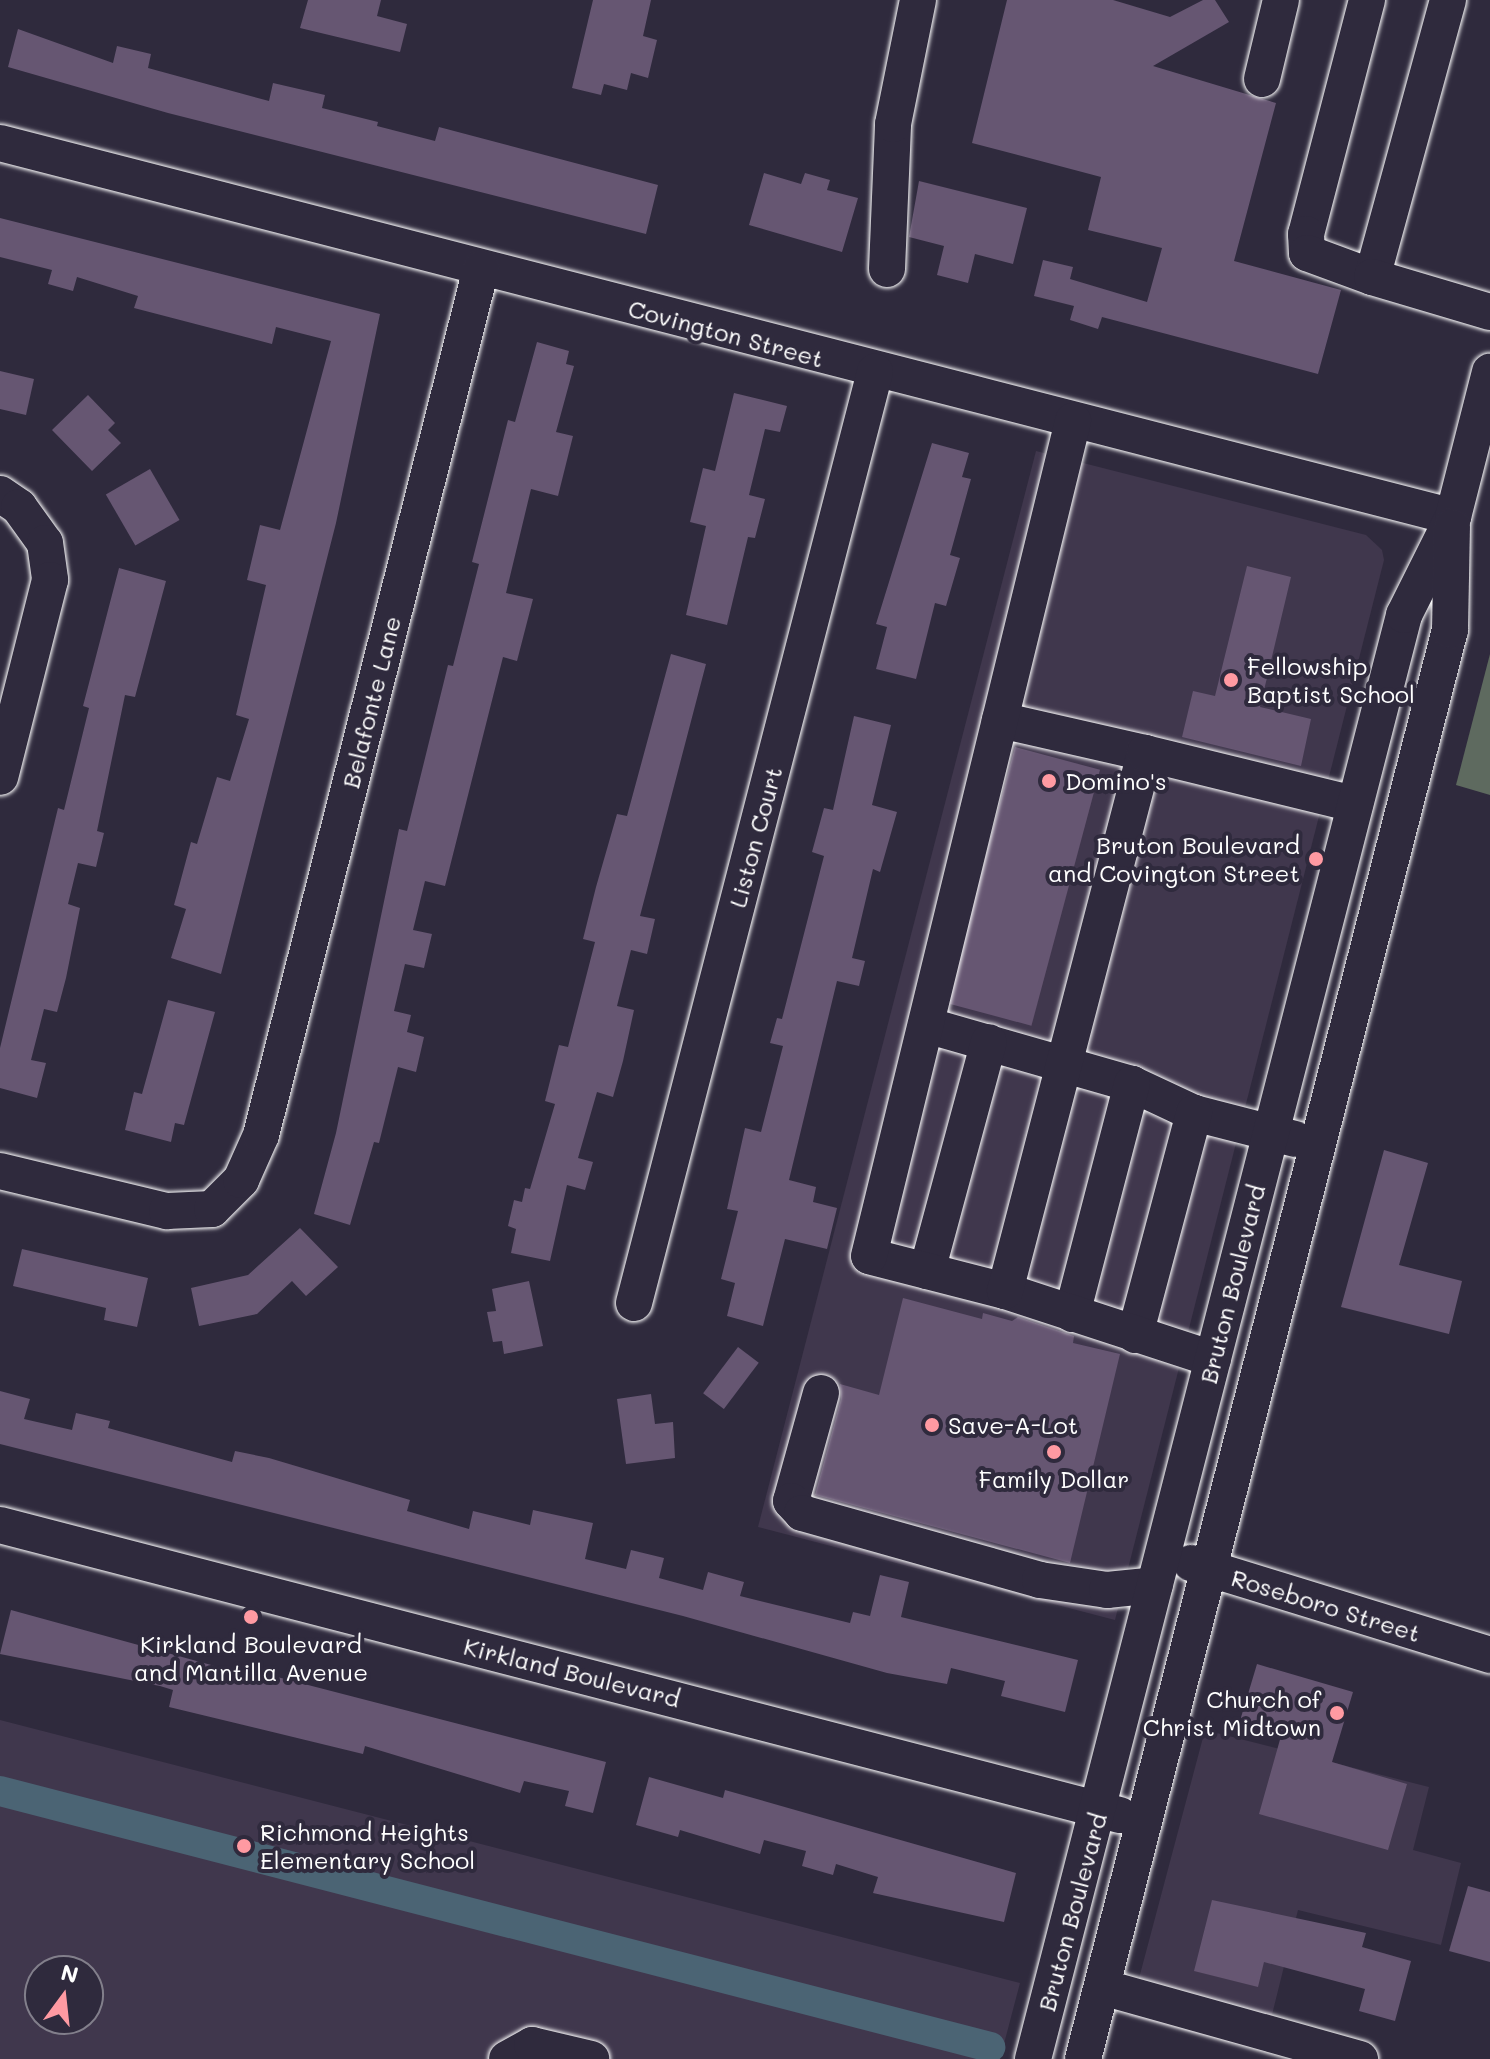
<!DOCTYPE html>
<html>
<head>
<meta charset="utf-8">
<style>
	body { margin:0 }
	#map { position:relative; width:1490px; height:2059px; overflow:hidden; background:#2f2a3d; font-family:Mali,sans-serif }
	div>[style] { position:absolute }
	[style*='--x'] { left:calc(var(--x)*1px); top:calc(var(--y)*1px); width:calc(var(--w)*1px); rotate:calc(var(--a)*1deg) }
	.built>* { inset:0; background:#40374d }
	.green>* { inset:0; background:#5e6a5f }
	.canal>* { height:30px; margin:-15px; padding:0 15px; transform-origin:15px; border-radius:15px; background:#4b6474 }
	.building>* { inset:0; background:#665672; transform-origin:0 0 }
	.roads { filter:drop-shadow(0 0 2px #fff) drop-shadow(0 0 2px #fff) }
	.minor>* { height:36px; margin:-18px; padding:0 18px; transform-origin:18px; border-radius:18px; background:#2f2a3d }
	.dots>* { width:22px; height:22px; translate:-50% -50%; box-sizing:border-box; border:4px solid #2f2a3d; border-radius:50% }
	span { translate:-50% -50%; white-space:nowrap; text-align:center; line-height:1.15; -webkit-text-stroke:8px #2f2a3d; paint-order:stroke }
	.street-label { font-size:24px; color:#fff }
	.poi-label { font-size:24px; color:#fff }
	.left { translate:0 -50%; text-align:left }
	.right { translate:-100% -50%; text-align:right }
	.north { position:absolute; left:24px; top:1955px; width:80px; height:80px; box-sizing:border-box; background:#2f2a3d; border:2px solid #827f8b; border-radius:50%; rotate:15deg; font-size:22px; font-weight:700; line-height:32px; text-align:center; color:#fff }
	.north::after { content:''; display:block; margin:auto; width:28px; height:36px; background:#ff9aa2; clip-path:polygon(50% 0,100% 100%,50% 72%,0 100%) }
</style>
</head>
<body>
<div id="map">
	<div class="built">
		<i style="clip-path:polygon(1036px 451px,1366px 535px,1382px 550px,1384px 560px,1115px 1620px,758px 1527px)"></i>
		<i style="clip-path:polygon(evenodd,0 1720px,1020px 1983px,1000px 2059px,0 2059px,0 1720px,40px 1971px,88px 1971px,88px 2019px,40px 2019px,40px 1971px)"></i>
		<i style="clip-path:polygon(1205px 1730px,1429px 1787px,1413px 1850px,1461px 1863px,1441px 1945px,1298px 1910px,1263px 2051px,1129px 2016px)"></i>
	</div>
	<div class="green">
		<i style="clip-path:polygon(1490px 654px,1490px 795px,1456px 785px)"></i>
	</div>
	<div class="canal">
		<i style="--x:0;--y:1791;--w:1023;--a:14.5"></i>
	</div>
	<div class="building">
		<i style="clip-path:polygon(308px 0,381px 0,377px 16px,407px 24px,400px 52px,300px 28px)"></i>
		<i style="clip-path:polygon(593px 0,651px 0,643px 36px,657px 40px,648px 78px,631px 73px,627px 90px,604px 84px,601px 95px,572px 88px)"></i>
		<i style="clip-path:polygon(1007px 0,1113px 0,1170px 17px,1203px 0,1215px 0,1229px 22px,1153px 66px,1276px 103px,1234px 261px,1341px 290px,1318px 374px,1102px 317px,1098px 329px,1070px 320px,1074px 306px,1034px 296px,1043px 260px,1073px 267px,1070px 279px,1147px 302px,1162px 248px,1088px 230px,1101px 177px,972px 143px)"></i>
		<i style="clip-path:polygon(18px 29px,113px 63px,117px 46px,151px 54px,148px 68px,269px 101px,273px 83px,325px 95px,322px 108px,378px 122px,377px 126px,435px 141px,439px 127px,658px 185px,646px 234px,168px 113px,8px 67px)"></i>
		<i style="clip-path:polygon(764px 173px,801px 184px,805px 173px,830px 180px,827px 190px,858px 198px,842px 252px,749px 225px)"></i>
		<i style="clip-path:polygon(919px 181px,1027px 208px,1013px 264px,975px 254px,968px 283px,937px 275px,944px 246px,909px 237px)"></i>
		<i style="clip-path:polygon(0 218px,380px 314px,336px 523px,221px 974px,171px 958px,186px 909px,174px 905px,191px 842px,197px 844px,217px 777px,230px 781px,249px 719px,236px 715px,266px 585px,247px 580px,260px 525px,280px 530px,331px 341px,276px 327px,272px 344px,134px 308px,138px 296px,77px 277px,73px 291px,48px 284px,52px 270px,0 257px)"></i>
		<i style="clip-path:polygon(537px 342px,569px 351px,566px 364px,574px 366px,556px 432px,573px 436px,558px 496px,531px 489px,506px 593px,533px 599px,517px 661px,503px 657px,445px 886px,425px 881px,413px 930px,432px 934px,424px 968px,405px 964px,394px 1011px,411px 1015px,407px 1032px,424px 1037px,416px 1072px,398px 1067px,379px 1143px,374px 1142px,350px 1225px,314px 1214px,336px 1133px,399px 829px,407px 831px,448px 665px,453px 666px,479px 564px,472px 562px,508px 420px,515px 422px)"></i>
		<i style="clip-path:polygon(0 371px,34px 379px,26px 415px,0 409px)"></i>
		<i style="clip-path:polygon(734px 393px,787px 406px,780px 432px,765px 429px,749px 495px,765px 499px,755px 538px,748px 537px,727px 625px,686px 615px,706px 526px,690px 522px,703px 468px,715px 471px)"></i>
		<i style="clip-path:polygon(88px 395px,115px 423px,108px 430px,121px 443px,92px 471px,52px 430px)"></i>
		<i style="clip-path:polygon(932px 443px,969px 453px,962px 477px,971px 479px,950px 555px,960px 558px,946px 606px,935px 603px,916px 679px,876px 669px,887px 627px,876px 624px)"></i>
		<i style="left:150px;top:469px;width:59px;height:51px;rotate:60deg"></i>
		<i style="clip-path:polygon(1247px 566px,1291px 577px,1260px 707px,1311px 719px,1301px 766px,1182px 737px,1193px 691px,1215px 696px)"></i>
		<i style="clip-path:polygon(119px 568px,166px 581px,135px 697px,125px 695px,97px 831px,104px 833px,96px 867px,78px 863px,68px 904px,80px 908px,66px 978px,57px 1012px,44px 1009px,31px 1060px,46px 1063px,37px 1098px,0 1088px,0 1048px,58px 808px,64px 810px,89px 708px,83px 706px)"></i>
		<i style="clip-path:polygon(671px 654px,706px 664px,640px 916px,655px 919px,647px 954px,631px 950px,617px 1006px,634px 1010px,623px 1061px,613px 1097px,597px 1092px,578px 1158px,593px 1162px,585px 1190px,567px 1185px,550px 1261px,511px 1253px,516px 1229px,508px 1226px,514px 1200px,522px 1202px,525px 1188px,530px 1189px,555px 1104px,545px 1101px,559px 1045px,568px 1047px,595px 942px,583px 939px,596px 887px,617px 814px,627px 816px)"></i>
		<i style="clip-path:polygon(854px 716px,891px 725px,872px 805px,897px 812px,880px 872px,873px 869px,852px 958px,865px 961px,859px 986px,837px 981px,789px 1180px,816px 1187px,813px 1202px,837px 1208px,827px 1249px,785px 1239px,763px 1326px,727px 1316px,735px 1283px,721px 1279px,738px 1211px,727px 1209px,745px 1128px,761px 1132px,783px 1046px,770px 1043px,777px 1018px,782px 1019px,824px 856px,812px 852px,824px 808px,833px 810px)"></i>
		<i style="left:1015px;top:747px;width:88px;height:265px;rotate:15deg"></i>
		<i style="clip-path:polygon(168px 1000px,215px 1012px,184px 1125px,175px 1123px,171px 1142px,125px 1130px,134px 1092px,142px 1094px)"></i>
		<i style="clip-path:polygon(1384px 1150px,1428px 1163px,1399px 1265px,1462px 1281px,1449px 1334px,1341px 1307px)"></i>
		<i style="clip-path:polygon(300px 1228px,338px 1267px,306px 1296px,292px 1281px,257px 1314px,199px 1326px,191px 1288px,248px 1275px)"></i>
		<i style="clip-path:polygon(22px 1249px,148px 1278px,137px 1327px,104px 1320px,106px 1308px,13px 1286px)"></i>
		<i style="clip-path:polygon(529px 1281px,543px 1346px,504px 1354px,502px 1341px,493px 1342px,487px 1312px,496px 1311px,492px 1289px)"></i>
		<i style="clip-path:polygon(903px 1298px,982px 1319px,983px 1313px,1012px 1321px,1018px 1317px,1074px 1336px,1073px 1343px,1120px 1354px,1070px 1563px,815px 1495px,841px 1399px,840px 1384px,879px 1395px)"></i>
		<i style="left:738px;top:1347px;width:26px;height:58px;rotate:37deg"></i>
		<i style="clip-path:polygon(0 1391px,30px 1399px,24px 1419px,72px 1430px,76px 1413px,110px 1421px,108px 1428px,232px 1462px,235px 1451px,269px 1458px,410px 1500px,407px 1511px,469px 1529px,473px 1511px,530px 1525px,533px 1510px,593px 1523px,585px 1559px,626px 1569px,631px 1550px,664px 1558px,659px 1578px,703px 1590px,708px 1572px,744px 1582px,740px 1596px,850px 1623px,853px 1612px,870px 1616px,880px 1575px,909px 1582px,901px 1617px,1078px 1660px,1065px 1712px,1001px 1696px,1005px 1681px,951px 1668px,947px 1684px,887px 1673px,683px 1616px,0 1444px)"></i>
		<i style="clip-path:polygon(651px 1394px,655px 1424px,673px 1422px,675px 1458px,626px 1464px,617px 1399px)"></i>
		<i style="clip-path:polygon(11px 1610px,244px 1674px,246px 1669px,606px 1762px,593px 1813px,565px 1806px,569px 1791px,524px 1781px,520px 1793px,365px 1746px,363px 1754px,169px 1707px,173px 1690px,160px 1686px,0 1654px)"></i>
		<i style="clip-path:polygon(1257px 1664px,1353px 1692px,1332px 1762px,1407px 1784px,1388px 1850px,1259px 1814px,1281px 1736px,1239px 1724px)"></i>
		<i style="clip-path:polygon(649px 1777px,723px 1798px,725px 1790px,1016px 1873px,1004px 1922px,873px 1893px,878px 1877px,836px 1864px,833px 1875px,802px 1866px,806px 1851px,764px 1840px,760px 1854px,680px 1830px,678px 1837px,636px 1825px)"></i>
		<i style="clip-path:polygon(1468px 1886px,1490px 1892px,1490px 1962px,1449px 1951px)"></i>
		<i style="clip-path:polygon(1212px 1900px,1366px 1933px,1362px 1947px,1411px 1961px,1395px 2021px,1359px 2011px,1365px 1989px,1264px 1962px,1258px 1987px,1194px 1971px)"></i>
	</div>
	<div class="roads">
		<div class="minor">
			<i style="--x:1367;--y:0;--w:242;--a:104.6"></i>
			<i style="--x:1306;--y:234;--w:19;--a:87"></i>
			<i style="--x:1307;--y:253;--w:69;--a:20.3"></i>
			<i style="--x:1448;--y:0;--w:287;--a:105.3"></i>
			<i style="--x:1372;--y:277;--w:123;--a:16.5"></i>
			<i style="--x:1262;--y:79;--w:81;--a:-76.5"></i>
			<i style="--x:0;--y:143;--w:1500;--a:14.43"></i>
			<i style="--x:887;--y:269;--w:145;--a:-87.6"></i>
			<i style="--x:893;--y:124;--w:126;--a:-78.6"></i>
			<i style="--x:0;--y:494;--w:23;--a:34"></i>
			<i style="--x:19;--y:507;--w:44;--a:54.2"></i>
			<i style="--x:45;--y:543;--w:37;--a:82"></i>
			<i style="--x:50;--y:580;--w:203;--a:104.2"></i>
			<i style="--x:1000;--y:720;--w:149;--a:12.8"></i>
			<i style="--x:926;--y:1025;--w:214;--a:16"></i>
			<i style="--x:1132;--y:1084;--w:68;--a:25.1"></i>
			<i style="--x:1194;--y:1113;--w:104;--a:14.4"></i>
			<i style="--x:0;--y:1171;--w:172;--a:13.5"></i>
			<i style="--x:167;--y:1211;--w:45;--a:-2.5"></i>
			<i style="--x:212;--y:1209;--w:41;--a:-45"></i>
			<i style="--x:241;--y:1180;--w:49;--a:-66"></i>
			<i style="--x:261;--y:1135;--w:894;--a:-75.75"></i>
			<i style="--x:927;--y:1271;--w:237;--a:-74.9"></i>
			<i style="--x:1005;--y:1291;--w:140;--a:-165.6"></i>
			<i style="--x:869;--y:1256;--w:860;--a:-76.27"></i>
			<i style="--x:634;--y:1303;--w:962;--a:-75.49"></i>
			<i style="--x:1072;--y:1314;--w:238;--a:-75.4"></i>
			<i style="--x:1135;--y:1335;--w:230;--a:-75.1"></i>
			<i style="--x:1213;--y:1359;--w:219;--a:-161.9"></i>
			<i style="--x:1005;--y:1291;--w:556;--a:-75.41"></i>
			<i style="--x:1145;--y:753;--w:216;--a:13.7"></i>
			<i style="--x:821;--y:1393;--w:112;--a:105.5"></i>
			<i style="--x:791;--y:1501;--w:16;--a:47"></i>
			<i style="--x:802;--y:1513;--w:247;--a:15.7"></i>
			<i style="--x:1040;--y:1580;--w:68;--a:8.5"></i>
			<i style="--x:1107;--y:1590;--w:48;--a:-5.9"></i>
			<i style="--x:0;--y:1525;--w:1157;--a:14.52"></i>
			<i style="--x:1191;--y:1563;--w:313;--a:17.1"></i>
			<i style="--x:1102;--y:1987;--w:268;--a:15.6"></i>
			<i style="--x:507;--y:2059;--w:29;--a:-29"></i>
			<i style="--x:532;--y:2045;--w:61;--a:13.3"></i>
			<i style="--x:1033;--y:2059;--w:1491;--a:-75.59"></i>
			<i style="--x:1404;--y:615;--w:110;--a:-63.4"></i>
			<i style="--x:1453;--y:517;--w:150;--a:-75.7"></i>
			<i style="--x:1083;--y:2059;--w:1475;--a:-75.6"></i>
			<i style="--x:1450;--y:630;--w:103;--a:-88.9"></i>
		</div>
	</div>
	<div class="dots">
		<i style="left:1231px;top:680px;background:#ff9aa2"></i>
		<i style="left:1049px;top:781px;background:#ff9aa2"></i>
		<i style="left:1316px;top:859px;background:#ff9aa2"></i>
		<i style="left:932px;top:1425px;background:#ff9aa2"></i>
		<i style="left:1054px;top:1452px;background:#ff9aa2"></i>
		<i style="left:251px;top:1617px;background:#ff9aa2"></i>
		<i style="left:1337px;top:1713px;background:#ff9aa2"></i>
		<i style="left:244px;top:1846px;background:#ff9aa2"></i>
	</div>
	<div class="street-label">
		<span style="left:726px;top:333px;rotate:15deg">Covington Street</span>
		<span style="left:371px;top:702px;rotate:-76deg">Belafonte Lane</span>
		<span style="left:755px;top:837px;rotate:-75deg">Liston Court</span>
		<span style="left:1232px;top:1284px;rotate:-76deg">Bruton Boulevard</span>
		<span style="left:1326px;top:1605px;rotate:17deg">Roseboro Street</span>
		<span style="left:572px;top:1672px;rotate:14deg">Kirkland Boulevard</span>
		<span style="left:1072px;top:1912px;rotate:-75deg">Bruton Boulevard</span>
	</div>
	<div class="poi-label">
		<span class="left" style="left:1247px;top:680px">Fellowship<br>Baptist School</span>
		<span class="left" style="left:1065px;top:781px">Domino's</span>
		<span class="right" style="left:1300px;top:859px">Bruton Boulevard<br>and Covington Street</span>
		<span class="left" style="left:948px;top:1425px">Save-A-Lot</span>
		<span style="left:1054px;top:1479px">Family Dollar</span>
		<span style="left:251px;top:1658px">Kirkland Boulevard<br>and Mantilla Avenue</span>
		<span class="right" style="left:1321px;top:1713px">Church of<br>Christ Midtown</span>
		<span class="left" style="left:260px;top:1846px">Richmond Heights<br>Elementary School</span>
	</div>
	<div class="north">N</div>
</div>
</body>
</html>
